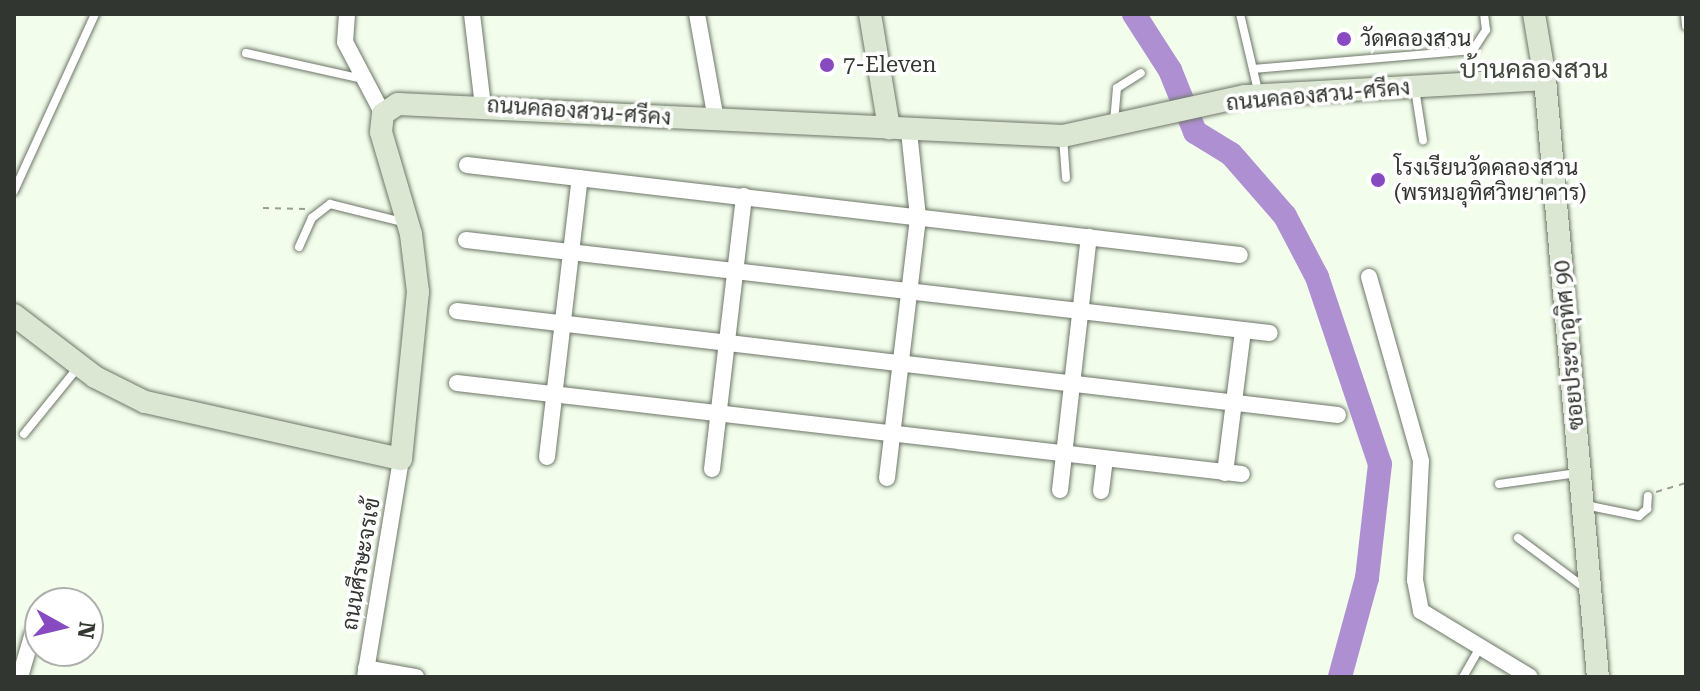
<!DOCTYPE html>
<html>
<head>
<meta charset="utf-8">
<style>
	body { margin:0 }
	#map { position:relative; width:1700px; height:691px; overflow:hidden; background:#f2fdec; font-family:"Roboto Serif",Sarabun,serif }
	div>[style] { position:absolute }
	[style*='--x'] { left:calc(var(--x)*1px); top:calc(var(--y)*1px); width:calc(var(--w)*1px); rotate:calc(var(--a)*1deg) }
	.river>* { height:24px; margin:-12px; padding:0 12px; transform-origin:12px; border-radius:12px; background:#ae90d2 }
	.path>* { height:2px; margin-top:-1px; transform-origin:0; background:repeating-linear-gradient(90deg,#98a094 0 6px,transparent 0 12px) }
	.roads { filter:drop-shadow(0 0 2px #6d7667) drop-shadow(0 0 2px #6d7667) }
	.lane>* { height:8px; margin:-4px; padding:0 4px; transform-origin:4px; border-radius:4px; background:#fff }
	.street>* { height:16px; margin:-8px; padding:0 8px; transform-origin:8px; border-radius:8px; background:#fff }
	.secondary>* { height:22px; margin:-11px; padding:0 11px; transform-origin:11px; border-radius:11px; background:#dbe7d3 }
	.dots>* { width:22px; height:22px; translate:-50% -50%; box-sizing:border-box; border:4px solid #fff; border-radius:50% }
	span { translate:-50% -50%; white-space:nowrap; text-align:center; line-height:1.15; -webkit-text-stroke:7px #fff; paint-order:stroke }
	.poi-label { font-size:22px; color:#323630 }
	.left { translate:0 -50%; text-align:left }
	.street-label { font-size:22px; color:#323630 }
	.quarter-label { font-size:26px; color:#40483b }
	.frame { position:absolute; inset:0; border:16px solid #323630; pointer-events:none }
	.north { position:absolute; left:24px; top:587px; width:80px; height:80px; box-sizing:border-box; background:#fff; border:2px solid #adafac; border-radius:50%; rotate:98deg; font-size:22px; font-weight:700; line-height:32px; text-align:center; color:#323630 }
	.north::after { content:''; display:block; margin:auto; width:28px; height:36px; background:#874ac0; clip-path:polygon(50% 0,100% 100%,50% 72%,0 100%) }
</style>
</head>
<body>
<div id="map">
	<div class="river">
		<i style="--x:1134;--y:14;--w:67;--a:57.3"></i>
		<i style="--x:1170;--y:70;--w:67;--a:68"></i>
		<i style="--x:1195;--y:132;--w:42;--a:31.4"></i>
		<i style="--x:1231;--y:154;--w:82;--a:48.9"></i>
		<i style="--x:1285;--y:216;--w:69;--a:62.3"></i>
		<i style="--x:1317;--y:277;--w:197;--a:71.4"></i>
		<i style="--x:1380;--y:464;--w:115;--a:96.5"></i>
		<i style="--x:1367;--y:578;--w:103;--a:105.3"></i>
	</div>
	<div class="path">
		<i style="--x:263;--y:208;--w:43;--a:1.3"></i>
		<i style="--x:1656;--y:492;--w:31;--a:-17"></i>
	</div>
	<div class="roads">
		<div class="lane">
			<i style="--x:1240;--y:14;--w:83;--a:76.8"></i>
			<i style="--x:1685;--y:14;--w:12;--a:85"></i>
			<i style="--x:246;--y:53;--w:119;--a:12.6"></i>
			<i style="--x:1253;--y:69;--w:221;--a:-4.9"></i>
			<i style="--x:1473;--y:50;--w:24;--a:-57"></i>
			<i style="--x:1486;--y:30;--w:16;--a:-97"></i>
			<i style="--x:1415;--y:89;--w:52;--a:81.1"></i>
			<i style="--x:1114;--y:122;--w:34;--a:-85"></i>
			<i style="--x:1117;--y:88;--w:28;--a:-32"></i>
			<i style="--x:1063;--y:137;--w:41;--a:85.8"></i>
			<i style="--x:14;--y:191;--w:195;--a:-65.4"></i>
			<i style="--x:299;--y:247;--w:32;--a:-66"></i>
			<i style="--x:312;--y:218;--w:23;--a:-38"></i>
			<i style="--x:330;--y:204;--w:75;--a:13.9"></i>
			<i style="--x:24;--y:434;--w:87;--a:-51"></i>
			<i style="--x:1499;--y:484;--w:79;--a:-8"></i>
			<i style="--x:1585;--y:505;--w:55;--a:11.5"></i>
			<i style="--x:1639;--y:516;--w:11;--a:-41"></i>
			<i style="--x:1647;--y:509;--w:13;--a:-86"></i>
			<i style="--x:1518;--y:538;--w:84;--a:36.7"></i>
			<i style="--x:1463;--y:677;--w:34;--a:-60"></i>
		</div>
		<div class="street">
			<i style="--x:347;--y:14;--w:28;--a:94"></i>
			<i style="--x:345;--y:42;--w:81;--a:62.2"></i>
			<i style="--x:472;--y:14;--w:93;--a:83.2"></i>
			<i style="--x:697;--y:14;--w:108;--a:79.8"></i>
			<i style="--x:467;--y:165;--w:778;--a:6.64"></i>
			<i style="--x:466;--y:240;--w:809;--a:6.6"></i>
			<i style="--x:1369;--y:277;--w:191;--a:74.2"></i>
			<i style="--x:1421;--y:461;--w:119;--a:92.9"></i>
			<i style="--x:1415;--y:580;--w:32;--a:79"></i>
			<i style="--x:1421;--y:611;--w:127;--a:31.2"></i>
			<i style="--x:457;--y:311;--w:887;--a:6.73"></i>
			<i style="--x:457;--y:383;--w:790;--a:6.61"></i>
			<i style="--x:547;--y:457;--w:281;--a:-83.3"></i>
			<i style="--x:712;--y:469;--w:275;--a:-83.3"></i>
			<i style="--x:1225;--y:473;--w:144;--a:-82.8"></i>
			<i style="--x:887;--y:478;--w:263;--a:-83.2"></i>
			<i style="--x:918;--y:217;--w:86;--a:-96"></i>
			<i style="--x:1060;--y:490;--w:255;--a:-83.5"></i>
			<i style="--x:1101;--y:491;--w:32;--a:-83"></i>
			<i style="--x:366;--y:668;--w:51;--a:10.2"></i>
			<i style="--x:20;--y:677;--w:43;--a:-73.7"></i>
			<i style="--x:365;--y:677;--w:221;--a:-80.6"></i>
		</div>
		<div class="secondary">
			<i style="--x:870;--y:14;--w:116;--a:80.5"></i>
			<i style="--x:1534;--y:14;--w:66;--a:80.4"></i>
			<i style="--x:1545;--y:79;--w:600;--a:84.94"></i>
			<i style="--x:14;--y:315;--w:102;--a:37.4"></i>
			<i style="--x:95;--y:377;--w:56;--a:26.6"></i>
			<i style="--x:145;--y:402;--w:262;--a:12.6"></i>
			<i style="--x:401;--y:459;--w:168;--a:-84.2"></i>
			<i style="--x:418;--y:292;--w:58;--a:-96.9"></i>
			<i style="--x:411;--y:234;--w:106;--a:-106.4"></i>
			<i style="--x:381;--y:132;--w:18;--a:-84"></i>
			<i style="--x:383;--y:114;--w:18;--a:-34"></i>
			<i style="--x:398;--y:104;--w:666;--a:2.75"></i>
			<i style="--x:1063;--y:136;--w:186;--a:-12.4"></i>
			<i style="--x:1245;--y:96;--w:300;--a:-3.2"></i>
		</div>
	</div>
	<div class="dots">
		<i style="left:1344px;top:39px;background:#874ac0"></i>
		<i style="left:827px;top:65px;background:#874ac0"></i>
		<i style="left:1378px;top:180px;background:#874ac0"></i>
	</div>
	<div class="poi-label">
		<span class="left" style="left:1360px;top:39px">วัดคลองสวน</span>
		<span class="left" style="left:843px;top:65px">7-Eleven</span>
		<span class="left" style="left:1394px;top:180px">โรงเรียนวัดคลองสวน<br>(พรหมอุทิศวิทยาคาร)</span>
	</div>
	<div class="street-label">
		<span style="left:1318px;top:95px;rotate:-5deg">ถนนคลองสวน-ศรีคง</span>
		<span style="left:579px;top:111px;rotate:4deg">ถนนคลองสวน-ศรีคง</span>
		<span style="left:1569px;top:345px;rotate:-95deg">ซอยประชาอุทิศ 90</span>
		<span style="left:361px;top:564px;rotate:-80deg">ถนนศีรษะจรเข้</span>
	</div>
	<div class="quarter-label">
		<span style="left:1534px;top:70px">บ้านคลองสวน</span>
	</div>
	<div class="frame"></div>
	<div class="north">N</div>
</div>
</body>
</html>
